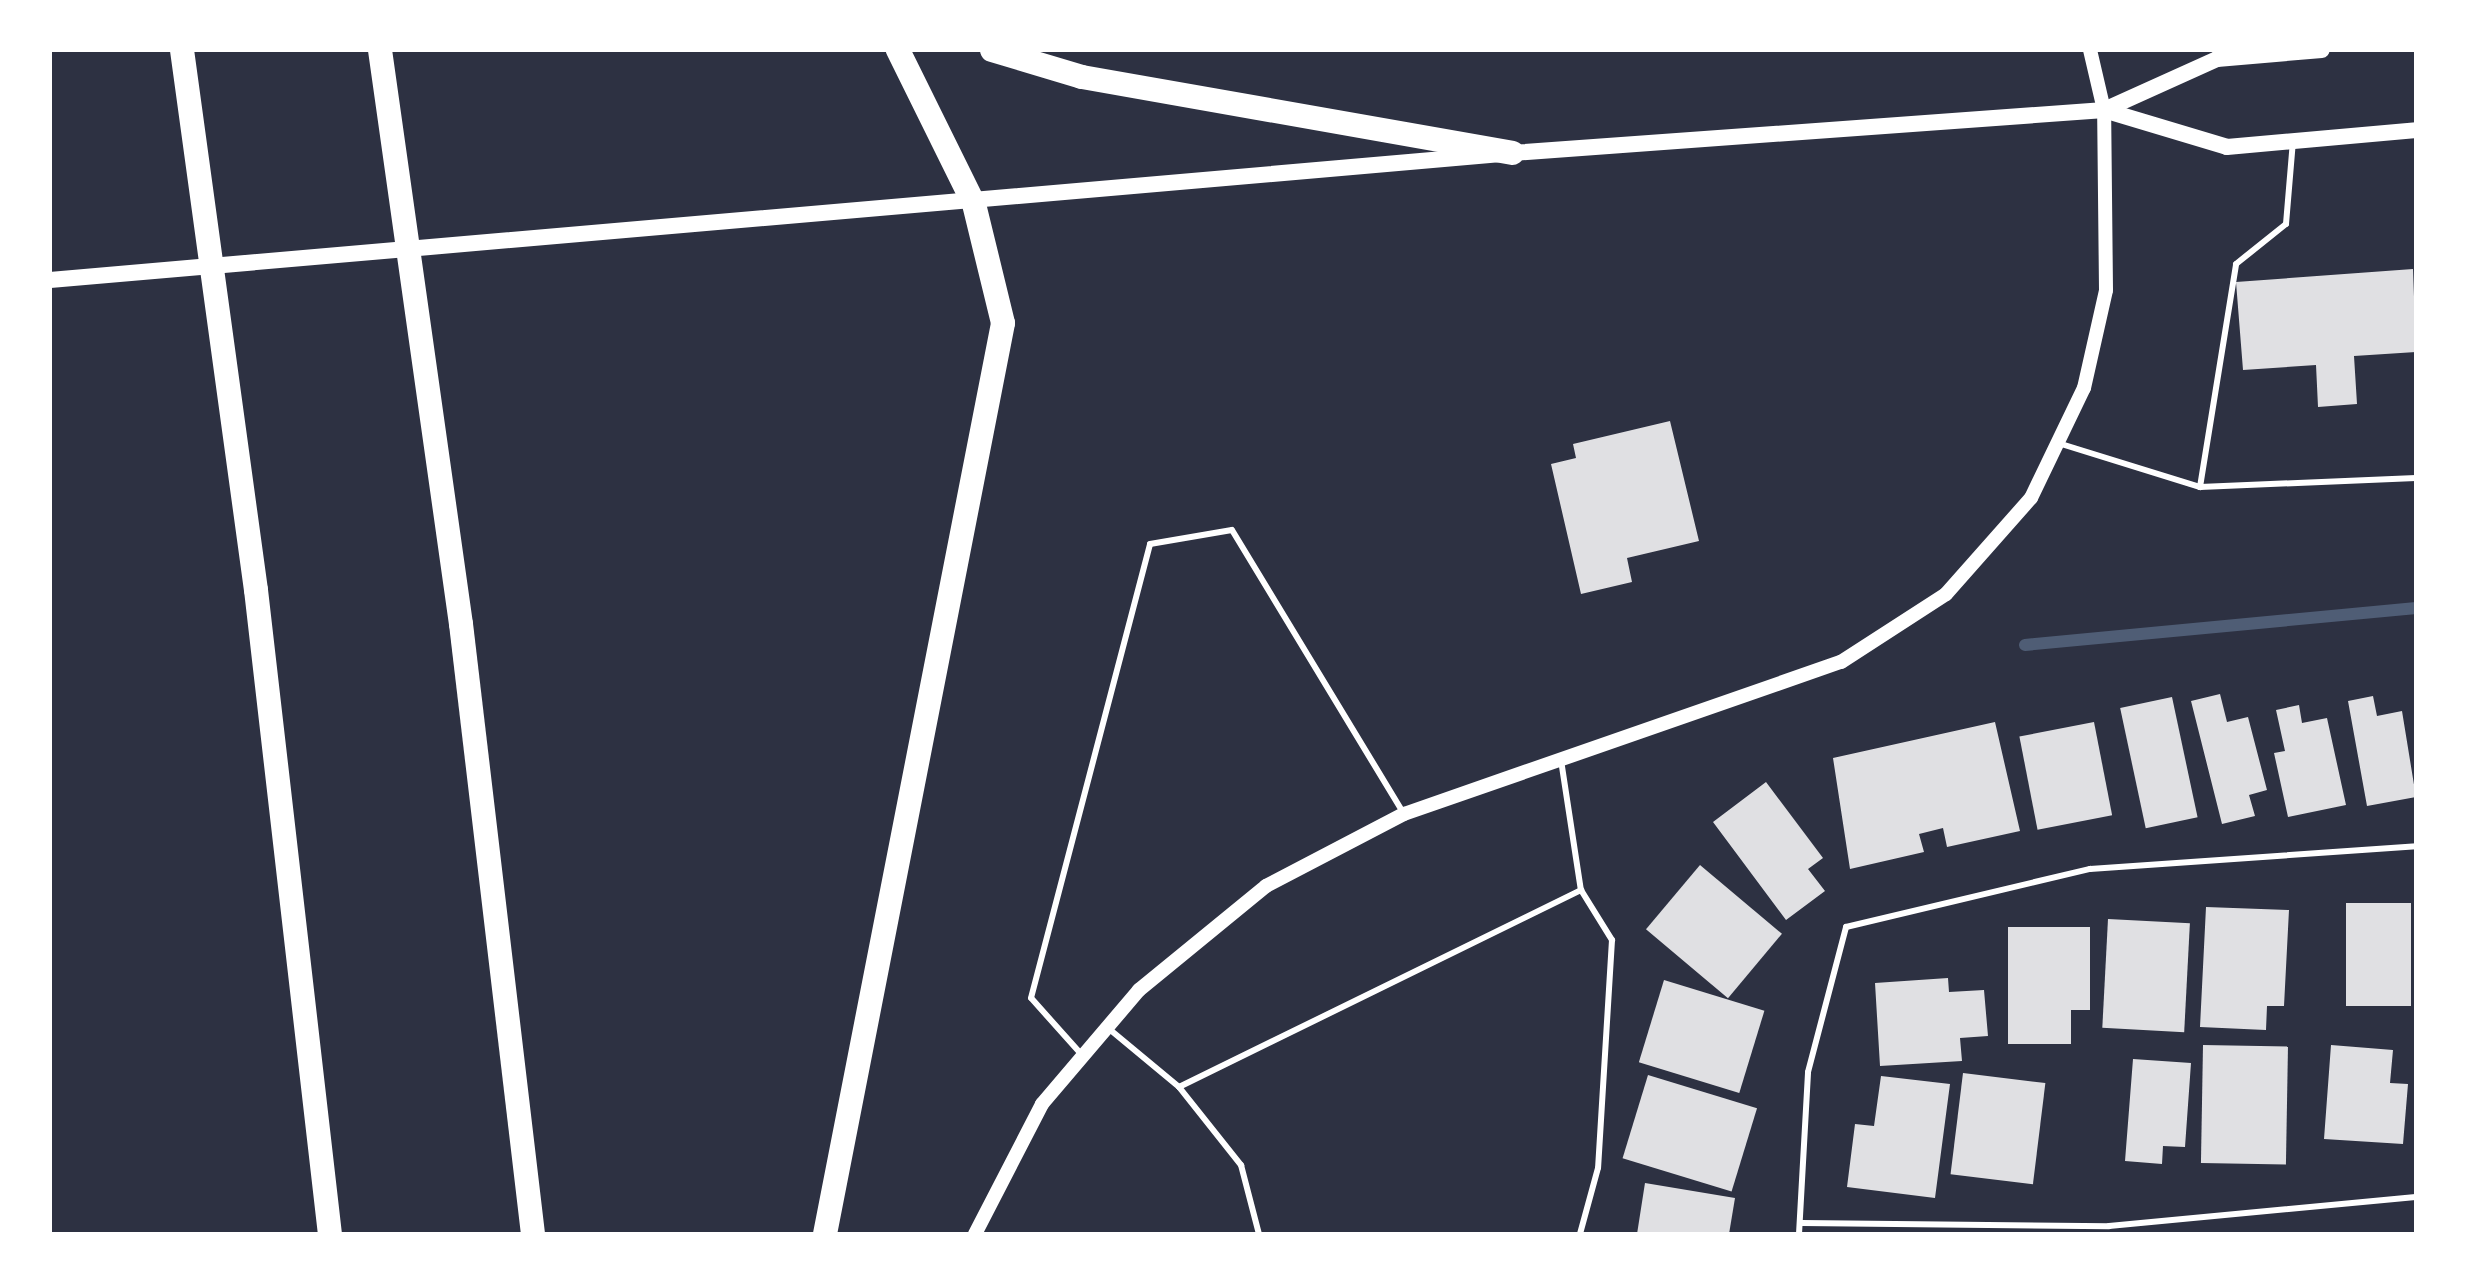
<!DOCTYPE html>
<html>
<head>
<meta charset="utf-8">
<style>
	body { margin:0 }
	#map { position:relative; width:2466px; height:1284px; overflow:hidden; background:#2d3142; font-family:Mulish,sans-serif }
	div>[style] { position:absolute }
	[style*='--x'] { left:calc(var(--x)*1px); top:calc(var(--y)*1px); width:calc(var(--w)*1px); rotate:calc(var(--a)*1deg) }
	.stream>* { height:12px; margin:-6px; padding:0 6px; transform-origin:6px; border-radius:6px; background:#4f5d75 }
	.building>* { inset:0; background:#e0e0e3; transform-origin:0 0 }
	.service>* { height:6px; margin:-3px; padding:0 3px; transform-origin:3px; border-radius:3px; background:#fff }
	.tertiary>* { height:14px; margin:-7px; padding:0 7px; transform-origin:7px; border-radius:7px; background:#fff }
	.secondary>* { height:16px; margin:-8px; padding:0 8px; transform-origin:8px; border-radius:8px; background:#fff }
	.motorway>* { height:24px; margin:-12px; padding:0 12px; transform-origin:12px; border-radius:12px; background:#fff }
	span { translate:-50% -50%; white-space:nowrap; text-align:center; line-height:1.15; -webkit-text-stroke:6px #fff; paint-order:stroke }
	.frame { position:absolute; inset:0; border:52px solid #fff; pointer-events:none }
</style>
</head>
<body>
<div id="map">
	<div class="stream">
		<i style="--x:2025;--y:645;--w:393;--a:-5.4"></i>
	</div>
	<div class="building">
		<i style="clip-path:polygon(2413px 269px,2416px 352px,2354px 356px,2357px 404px,2318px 407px,2316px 365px,2243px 370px,2236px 282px)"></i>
		<i style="clip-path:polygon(1670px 421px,1699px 541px,1627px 558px,1632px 582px,1581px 594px,1551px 464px,1576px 458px,1573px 444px)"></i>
		<i style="clip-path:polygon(2220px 694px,2227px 722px,2248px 717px,2267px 790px,2249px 795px,2255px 816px,2222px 824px,2191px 701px)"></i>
		<i style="clip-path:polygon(2373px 696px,2377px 716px,2402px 711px,2416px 797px,2367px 806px,2348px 701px)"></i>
		<i style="left:2172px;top:697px;width:123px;height:53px;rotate:78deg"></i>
		<i style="clip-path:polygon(2299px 705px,2302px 723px,2327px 718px,2346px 805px,2288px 817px,2274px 753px,2285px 751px,2276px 710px)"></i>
		<i style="clip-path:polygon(1995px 722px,2020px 831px,1947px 847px,1943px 828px,1919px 834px,1924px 852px,1850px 869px,1833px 758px)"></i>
		<i style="left:2094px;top:722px;width:95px;height:76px;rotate:79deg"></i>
		<i style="clip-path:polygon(1766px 782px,1823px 858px,1808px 869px,1825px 891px,1786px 920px,1713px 822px)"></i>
		<i style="left:1700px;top:865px;width:107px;height:84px;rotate:40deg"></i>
		<i style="left:2411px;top:903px;width:103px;height:65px;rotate:90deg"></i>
		<i style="clip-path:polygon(2206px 907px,2289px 910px,2284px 1006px,2267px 1006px,2266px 1030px,2200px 1027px)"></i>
		<i style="left:2108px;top:919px;width:82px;height:109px;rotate:3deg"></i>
		<i style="clip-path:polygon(2008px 927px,2090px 927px,2090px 1010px,2071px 1010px,2071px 1044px,2008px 1044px)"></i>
		<i style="clip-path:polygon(1948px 978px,1949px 992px,1984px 990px,1988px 1036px,1960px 1038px,1962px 1061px,1880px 1066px,1875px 983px)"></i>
		<i style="left:1664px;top:980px;width:105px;height:86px;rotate:17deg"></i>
		<i style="left:2203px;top:1045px;width:85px;height:118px;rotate:1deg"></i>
		<i style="clip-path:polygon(2331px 1045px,2393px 1050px,2390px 1083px,2408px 1084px,2403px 1144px,2324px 1139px)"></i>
		<i style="clip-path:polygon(2133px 1059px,2191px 1063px,2185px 1147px,2163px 1146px,2162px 1164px,2125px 1161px)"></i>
		<i style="left:1963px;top:1073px;width:83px;height:102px;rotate:7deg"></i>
		<i style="left:1648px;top:1075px;width:114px;height:87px;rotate:17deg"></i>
		<i style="clip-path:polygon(1881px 1076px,1950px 1084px,1935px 1198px,1847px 1187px,1855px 1124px,1874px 1126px)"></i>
		<i style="clip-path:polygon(1645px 1183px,1735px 1198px,1729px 1234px,1637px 1234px)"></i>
	</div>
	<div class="service">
		<i style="--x:2058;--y:443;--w:149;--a:17.2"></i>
		<i style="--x:2200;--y:487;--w:216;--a:-2.4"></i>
		<i style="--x:2200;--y:487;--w:226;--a:-80.8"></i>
		<i style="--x:2236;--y:264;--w:64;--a:-38.7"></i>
		<i style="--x:2286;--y:224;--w:83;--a:-85.2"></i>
		<i style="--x:1561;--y:760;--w:132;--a:81.3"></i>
		<i style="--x:1581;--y:890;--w:59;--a:58.2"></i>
		<i style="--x:1612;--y:940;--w:228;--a:93.5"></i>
		<i style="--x:1598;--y:1168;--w:68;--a:105.3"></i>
		<i style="--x:1108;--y:1028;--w:92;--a:39.7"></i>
		<i style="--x:1179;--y:1087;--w:100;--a:51.5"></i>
		<i style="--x:1241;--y:1165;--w:71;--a:75.4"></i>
		<i style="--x:1082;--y:1055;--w:76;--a:-131.8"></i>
		<i style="--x:1031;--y:998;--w:469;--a:-75.3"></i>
		<i style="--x:1150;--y:544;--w:83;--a:-9.7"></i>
		<i style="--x:1232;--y:530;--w:332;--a:58.8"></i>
		<i style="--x:1179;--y:1087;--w:448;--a:-26.1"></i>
		<i style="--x:1802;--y:1223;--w:307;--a:0.6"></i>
		<i style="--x:2109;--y:1226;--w:308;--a:-5.4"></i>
		<i style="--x:1799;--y:1234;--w:162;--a:-86.8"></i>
		<i style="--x:1808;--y:1072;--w:150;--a:-75.3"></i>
		<i style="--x:1846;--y:927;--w:251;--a:-13.4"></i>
		<i style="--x:2090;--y:869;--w:327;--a:-4"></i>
	</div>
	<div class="tertiary">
		<i style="--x:975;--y:1234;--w:146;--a:-62.7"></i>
		<i style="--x:1042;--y:1104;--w:150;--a:-49.6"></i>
		<i style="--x:1139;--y:990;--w:164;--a:-39.3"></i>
		<i style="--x:1266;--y:886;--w:156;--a:-27.6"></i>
		<i style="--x:1404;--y:814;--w:463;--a:-19.2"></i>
		<i style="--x:1841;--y:662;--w:125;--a:-32.9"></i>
		<i style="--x:1946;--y:594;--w:128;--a:-48.5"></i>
		<i style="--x:2031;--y:498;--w:122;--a:-64.3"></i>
		<i style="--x:2084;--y:388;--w:100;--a:-77.3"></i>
		<i style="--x:2106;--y:290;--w:180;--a:-90.6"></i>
		<i style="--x:2104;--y:110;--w:62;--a:-103.1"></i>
	</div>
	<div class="secondary">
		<i style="--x:2104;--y:110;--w:128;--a:16.7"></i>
		<i style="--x:2227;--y:147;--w:190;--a:-5.1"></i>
		<i style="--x:50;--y:280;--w:1468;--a:-4.96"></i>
		<i style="--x:1512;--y:153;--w:594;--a:-4.15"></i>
		<i style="--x:2104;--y:110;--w:124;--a:-24.3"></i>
		<i style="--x:2217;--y:59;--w:105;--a:-4.9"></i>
	</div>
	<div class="motorway">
		<i style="--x:182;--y:50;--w:545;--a:82.2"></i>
		<i style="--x:256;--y:590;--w:648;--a:83.45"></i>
		<i style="--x:380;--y:50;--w:580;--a:81.97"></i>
		<i style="--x:461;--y:624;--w:614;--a:83.27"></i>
		<i style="--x:992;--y:50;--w:94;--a:16.7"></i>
		<i style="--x:1082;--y:77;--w:437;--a:10"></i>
		<i style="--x:825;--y:1234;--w:928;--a:-78.94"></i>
		<i style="--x:1003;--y:323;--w:122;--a:-103.7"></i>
		<i style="--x:974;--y:204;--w:172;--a:-116.3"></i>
	</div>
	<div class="frame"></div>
</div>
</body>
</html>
